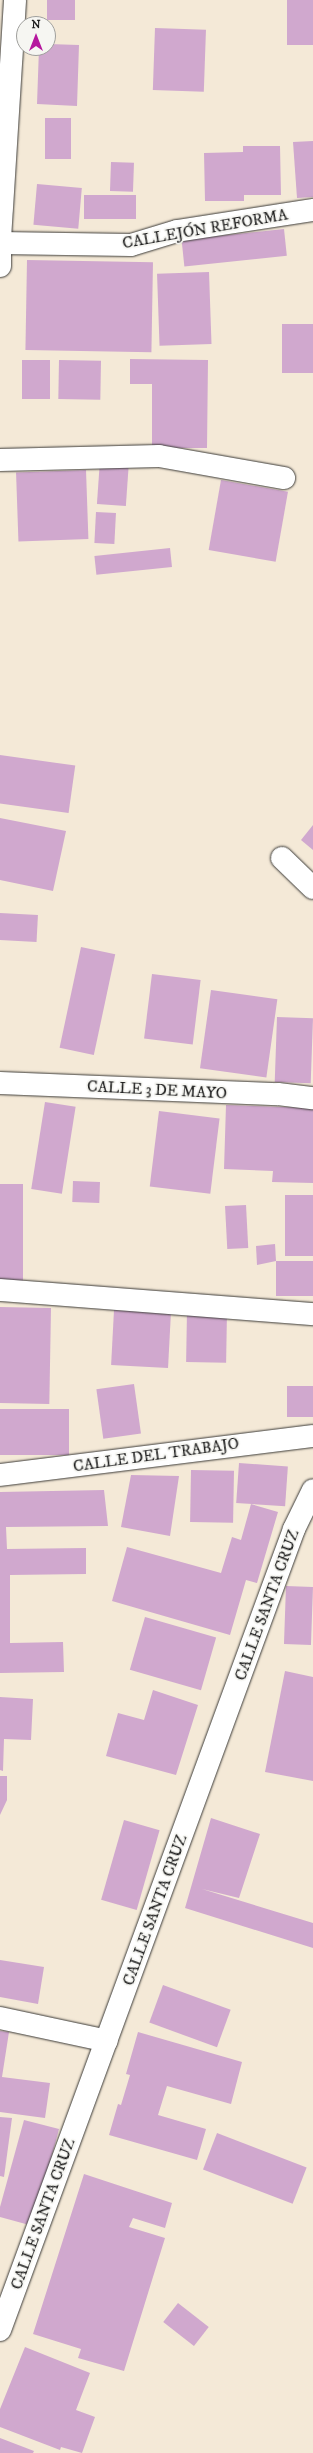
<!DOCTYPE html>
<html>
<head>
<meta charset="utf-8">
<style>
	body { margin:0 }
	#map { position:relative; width:313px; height:2453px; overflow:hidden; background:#f4e9d7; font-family:"IM FELL DW Pica",serif }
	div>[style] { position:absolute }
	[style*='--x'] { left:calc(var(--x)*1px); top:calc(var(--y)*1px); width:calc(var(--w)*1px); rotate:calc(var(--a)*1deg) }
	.building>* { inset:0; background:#d0a8ce; transform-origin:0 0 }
	.roads { filter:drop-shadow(0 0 1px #3c3b38) drop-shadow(0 0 1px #3c3b38) }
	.minor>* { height:22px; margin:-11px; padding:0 11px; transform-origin:11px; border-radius:11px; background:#fff }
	span { translate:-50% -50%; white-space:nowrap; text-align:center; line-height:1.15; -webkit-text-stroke:3.5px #f6f6f2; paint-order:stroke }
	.street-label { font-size:16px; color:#1c1c1c }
	.north { position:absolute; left:16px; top:16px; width:40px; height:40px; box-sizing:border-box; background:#f6f6f2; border:1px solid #9f9f9c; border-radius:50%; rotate:0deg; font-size:11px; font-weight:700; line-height:16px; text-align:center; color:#1c1c1c }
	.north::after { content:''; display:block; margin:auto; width:14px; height:18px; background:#b5179e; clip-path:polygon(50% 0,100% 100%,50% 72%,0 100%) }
</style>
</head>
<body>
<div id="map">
	<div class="building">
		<i style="left:47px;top:0;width:28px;height:20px"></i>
		<i style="left:287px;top:0;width:26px;height:45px"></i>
		<i style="left:155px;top:28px;width:51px;height:62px;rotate:2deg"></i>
		<i style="clip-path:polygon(48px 44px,79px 45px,77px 106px,37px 104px,39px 48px,48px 48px)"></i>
		<i style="left:45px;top:118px;width:26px;height:41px"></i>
		<i style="clip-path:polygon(313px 141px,313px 197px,297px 198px,293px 142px)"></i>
		<i style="clip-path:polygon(243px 146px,280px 146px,281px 195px,244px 195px,244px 201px,205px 201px,204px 153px,243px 152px)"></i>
		<i style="left:111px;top:162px;width:23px;height:29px;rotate:2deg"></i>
		<i style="left:37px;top:184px;width:45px;height:41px;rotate:5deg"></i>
		<i style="left:84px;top:195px;width:52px;height:24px"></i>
		<i style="left:284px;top:229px;width:27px;height:103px;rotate:84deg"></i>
		<i style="left:27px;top:260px;width:126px;height:90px;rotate:1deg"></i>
		<i style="left:209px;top:272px;width:72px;height:52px;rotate:88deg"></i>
		<i style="left:313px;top:324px;width:49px;height:31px;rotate:90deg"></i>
		<i style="clip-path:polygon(130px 359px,208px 360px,207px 448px,152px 448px,152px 384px,130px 384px)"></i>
		<i style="left:22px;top:360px;width:28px;height:39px"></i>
		<i style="left:59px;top:360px;width:42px;height:39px;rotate:1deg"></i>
		<i style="left:100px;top:460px;width:29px;height:44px;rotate:4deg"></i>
		<i style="left:86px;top:470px;width:69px;height:70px;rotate:88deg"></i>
		<i style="left:221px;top:480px;width:68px;height:71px;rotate:10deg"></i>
		<i style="left:96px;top:512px;width:20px;height:31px;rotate:3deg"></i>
		<i style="left:170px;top:548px;width:19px;height:76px;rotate:84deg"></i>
		<i style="left:0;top:755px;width:76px;height:48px;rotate:8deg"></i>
		<i style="clip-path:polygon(0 818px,66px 831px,53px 891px,0 880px)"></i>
		<i style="clip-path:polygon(313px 825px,313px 850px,301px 840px)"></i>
		<i style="left:0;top:913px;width:38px;height:27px;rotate:3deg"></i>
		<i style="left:81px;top:947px;width:35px;height:103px;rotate:12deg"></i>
		<i style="left:152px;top:974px;width:49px;height:65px;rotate:7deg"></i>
		<i style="left:211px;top:990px;width:67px;height:79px;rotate:8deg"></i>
		<i style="left:277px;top:1017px;width:36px;height:65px;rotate:2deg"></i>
		<i style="left:45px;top:1102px;width:31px;height:88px;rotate:9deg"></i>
		<i style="clip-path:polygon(226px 1105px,313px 1108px,313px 1183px,272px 1182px,273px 1171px,224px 1169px)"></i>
		<i style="left:159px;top:1111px;width:61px;height:76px;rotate:7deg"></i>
		<i style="left:73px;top:1181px;width:27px;height:21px;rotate:2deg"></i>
		<i style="left:0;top:1184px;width:23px;height:98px"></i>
		<i style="left:285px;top:1195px;width:28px;height:61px"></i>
		<i style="left:246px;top:1205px;width:43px;height:21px;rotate:87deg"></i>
		<i style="clip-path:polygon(275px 1244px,276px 1261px,257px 1265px,256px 1246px)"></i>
		<i style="left:276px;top:1261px;width:37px;height:35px"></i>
		<i style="left:0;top:1307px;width:51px;height:96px;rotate:1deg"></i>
		<i style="left:114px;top:1310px;width:57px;height:55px;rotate:3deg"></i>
		<i style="left:187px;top:1311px;width:40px;height:51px;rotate:1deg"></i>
		<i style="left:134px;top:1384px;width:50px;height:38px;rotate:82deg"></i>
		<i style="left:287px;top:1386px;width:26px;height:31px"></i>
		<i style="left:0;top:1409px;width:69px;height:46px"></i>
		<i style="left:239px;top:1463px;width:49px;height:40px;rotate:4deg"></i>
		<i style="left:191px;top:1470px;width:43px;height:52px;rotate:1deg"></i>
		<i style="clip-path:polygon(131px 1475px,179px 1476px,170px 1536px,121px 1527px)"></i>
		<i style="clip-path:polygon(104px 1490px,108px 1526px,6px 1527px,7px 1549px,86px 1548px,86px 1574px,10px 1575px,10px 1643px,63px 1642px,64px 1672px,0 1673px,0 1492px)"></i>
		<i style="clip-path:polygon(251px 1504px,278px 1512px,257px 1583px,246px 1580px,230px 1635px,112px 1601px,127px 1547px,221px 1573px,232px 1537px,241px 1540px)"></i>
		<i style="left:286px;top:1586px;width:27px;height:58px;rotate:2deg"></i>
		<i style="left:145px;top:1617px;width:74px;height:55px;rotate:16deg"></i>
		<i style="clip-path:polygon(285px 1671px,313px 1677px,313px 1781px,265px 1772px)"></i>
		<i style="clip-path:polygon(153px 1690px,198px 1705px,176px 1775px,106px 1756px,118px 1713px,144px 1720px)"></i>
		<i style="clip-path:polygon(0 1697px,33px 1699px,31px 1740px,4px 1739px,3px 1771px,0 1770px)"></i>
		<i style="clip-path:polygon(0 1776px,7px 1776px,7px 1800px,0 1815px)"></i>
		<i style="clip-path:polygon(211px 1818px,260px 1834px,239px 1898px,202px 1889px,313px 1923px,313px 1948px,185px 1908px)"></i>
		<i style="left:124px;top:1820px;width:37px;height:83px;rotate:16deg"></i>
		<i style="clip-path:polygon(0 1960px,44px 1967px,38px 2004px,0 1997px)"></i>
		<i style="left:163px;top:1985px;width:72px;height:40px;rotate:20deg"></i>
		<i style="clip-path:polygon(0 2031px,9px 2032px,2px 2077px,50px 2083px,45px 2118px,0 2112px)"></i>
		<i style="clip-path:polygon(138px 2032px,242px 2062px,231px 2104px,167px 2086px,158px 2115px,206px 2129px,197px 2160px,109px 2135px,118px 2104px,121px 2105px,130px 2075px,126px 2074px)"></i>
		<i style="clip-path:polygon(0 2117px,12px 2118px,4px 2177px,0 2176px)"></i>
		<i style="clip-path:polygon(24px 2120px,59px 2129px,33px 2226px,0 2217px,0 2207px)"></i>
		<i style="left:217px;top:2133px;width:96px;height:39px;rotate:21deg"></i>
		<i style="clip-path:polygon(84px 2174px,172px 2203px,165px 2228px,133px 2218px,129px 2227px,165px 2238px,124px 2371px,78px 2358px,81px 2349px,33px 2334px)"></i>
		<i style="left:178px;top:2303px;width:39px;height:24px;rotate:38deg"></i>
		<i style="clip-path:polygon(25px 2347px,90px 2373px,76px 2410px,95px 2417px,82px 2453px,61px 2447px,60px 2450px,0 2427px,0 2409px)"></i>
		<i style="clip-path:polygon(0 2438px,34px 2451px,33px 2453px,0 2453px)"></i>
	</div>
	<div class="roads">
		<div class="minor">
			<i style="--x:0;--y:239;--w:239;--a:-86.4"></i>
			<i style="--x:0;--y:243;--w:131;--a:0.9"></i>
			<i style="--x:131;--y:245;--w:48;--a:-16.9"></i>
			<i style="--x:177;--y:231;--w:138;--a:-8.8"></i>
			<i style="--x:0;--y:248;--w:18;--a:90"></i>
			<i style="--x:0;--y:460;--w:159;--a:-1.4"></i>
			<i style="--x:159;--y:456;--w:127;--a:10"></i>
			<i style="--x:282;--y:858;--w:43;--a:44.1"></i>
			<i style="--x:0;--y:1083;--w:278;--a:2.3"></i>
			<i style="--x:278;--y:1094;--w:35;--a:7"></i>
			<i style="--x:0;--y:1290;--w:314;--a:4.4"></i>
			<i style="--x:0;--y:1475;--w:315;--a:-7.1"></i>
			<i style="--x:0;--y:2018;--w:109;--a:12.1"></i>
			<i style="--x:0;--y:2330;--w:853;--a:-69.84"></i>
			<i style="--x:294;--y:1529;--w:43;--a:-64"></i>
		</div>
	</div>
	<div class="street-label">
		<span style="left:205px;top:229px;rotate:-10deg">CALLEJÓN REFORMA</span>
		<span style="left:157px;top:1090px;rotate:3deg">CALLE 3 DE MAYO</span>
		<span style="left:156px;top:1455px;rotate:-8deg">CALLE DEL TRABAJO</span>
		<span style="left:267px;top:1605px;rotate:-70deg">CALLE SANTA CRUZ</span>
		<span style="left:155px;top:1910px;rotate:-70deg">CALLE SANTA CRUZ</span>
		<span style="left:43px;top:2214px;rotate:-70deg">CALLE SANTA CRUZ</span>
	</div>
	<div class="north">N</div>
</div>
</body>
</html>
